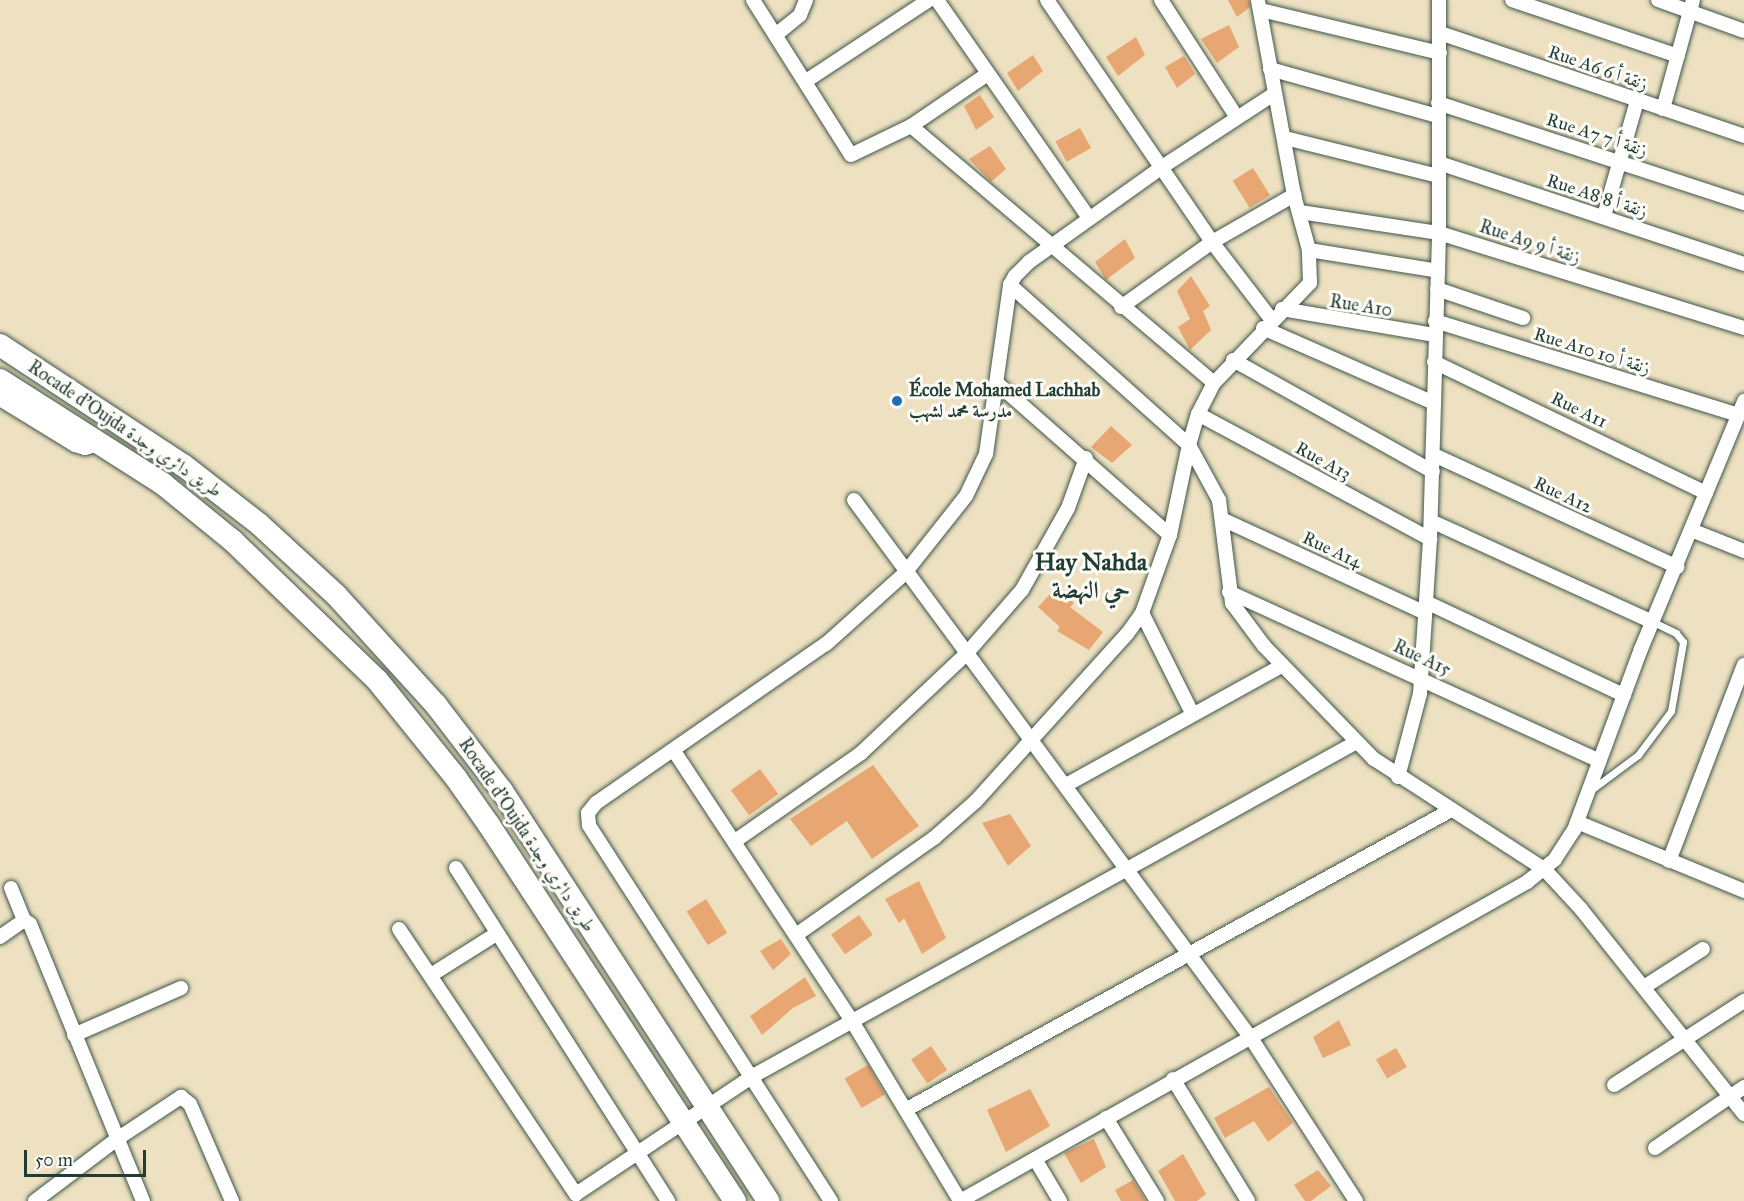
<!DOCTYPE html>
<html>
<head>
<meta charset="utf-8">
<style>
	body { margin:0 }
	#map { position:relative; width:1744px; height:1201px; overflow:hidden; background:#ede1c1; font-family:"IM FELL Great Primer",Amiri,serif }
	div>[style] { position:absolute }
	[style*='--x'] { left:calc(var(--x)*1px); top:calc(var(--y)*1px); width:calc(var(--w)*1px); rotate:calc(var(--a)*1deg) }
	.building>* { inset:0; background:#e7a672; transform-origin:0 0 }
	.roads { filter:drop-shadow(0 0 2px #3e5649) drop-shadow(0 0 2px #3e5649) }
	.service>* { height:7px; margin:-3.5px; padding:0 3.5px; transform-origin:3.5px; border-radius:3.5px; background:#fff }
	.minor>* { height:14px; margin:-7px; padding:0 7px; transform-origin:7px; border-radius:7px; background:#fff }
	.trunk>* { height:22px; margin:-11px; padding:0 11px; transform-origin:11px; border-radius:11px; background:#fff }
	.dots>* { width:16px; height:16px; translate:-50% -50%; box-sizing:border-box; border:3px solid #fdfcf7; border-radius:50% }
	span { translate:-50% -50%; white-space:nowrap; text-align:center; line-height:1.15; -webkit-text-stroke:6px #fdfcf7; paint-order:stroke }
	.street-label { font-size:18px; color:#1f3d34 }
	.poi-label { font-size:18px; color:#1f3d34; font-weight:700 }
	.left { translate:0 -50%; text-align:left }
	.district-label { font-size:24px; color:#1f3d34; font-weight:700 }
	.scale { position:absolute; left:24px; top:1150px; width:122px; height:27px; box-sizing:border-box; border:3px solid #1f3d34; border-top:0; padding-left:8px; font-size:18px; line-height:21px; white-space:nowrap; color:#1f3d34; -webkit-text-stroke:4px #fdfcf7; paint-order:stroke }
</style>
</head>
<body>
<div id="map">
	<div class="building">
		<i style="clip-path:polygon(1228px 0,1249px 0,1250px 7px,1237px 17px)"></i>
		<i style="clip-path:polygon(1229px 25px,1239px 47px,1217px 63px,1201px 39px)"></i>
		<i style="clip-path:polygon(1136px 37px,1145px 55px,1118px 76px,1106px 57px)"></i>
		<i style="clip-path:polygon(1033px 55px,1043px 71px,1018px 91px,1007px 73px)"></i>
		<i style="clip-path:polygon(1184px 56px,1195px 74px,1177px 88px,1165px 67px)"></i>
		<i style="clip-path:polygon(980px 95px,994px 117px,976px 130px,964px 106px)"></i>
		<i style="left:1080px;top:128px;width:23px;height:28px;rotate:61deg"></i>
		<i style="clip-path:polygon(990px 146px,1006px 169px,991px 182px,969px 159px)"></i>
		<i style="left:1253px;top:168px;width:32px;height:24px;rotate:58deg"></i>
		<i style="clip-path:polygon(1125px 239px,1135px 258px,1106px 280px,1095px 262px)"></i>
		<i style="clip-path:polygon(1191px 276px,1210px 306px,1203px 311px,1211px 330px,1190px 350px,1178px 327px,1190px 319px,1177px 291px)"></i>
		<i style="clip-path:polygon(1111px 426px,1132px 445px,1112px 463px,1091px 447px)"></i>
		<i style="clip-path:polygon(1056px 588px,1074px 603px,1070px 607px,1103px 632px,1089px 650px,1057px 631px,1060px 627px,1038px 607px)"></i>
		<i style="clip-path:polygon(873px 765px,919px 826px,872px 859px,847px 821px,811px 846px,790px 819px)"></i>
		<i style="left:760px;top:769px;width:31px;height:36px;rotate:54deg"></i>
		<i style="clip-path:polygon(1010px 814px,1031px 846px,1008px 866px,982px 823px)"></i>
		<i style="clip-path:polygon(919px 881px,946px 938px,922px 954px,904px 918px,899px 923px,885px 899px)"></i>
		<i style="left:706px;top:899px;width:40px;height:23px;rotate:58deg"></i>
		<i style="left:859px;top:915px;width:24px;height:34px;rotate:55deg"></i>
		<i style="clip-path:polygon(781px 939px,791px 954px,773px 970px,760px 951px)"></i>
		<i style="clip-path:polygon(805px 977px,816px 996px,793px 1008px,762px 1035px,750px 1016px)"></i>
		<i style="clip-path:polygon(1339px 1020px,1351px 1045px,1323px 1058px,1313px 1037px)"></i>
		<i style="left:931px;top:1046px;width:29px;height:24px;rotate:56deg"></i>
		<i style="left:1396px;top:1048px;width:22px;height:23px;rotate:60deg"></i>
		<i style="left:868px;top:1065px;width:34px;height:27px;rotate:60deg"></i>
		<i style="clip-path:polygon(1269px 1087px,1293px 1123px,1268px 1142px,1254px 1121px,1225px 1138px,1214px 1118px)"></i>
		<i style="clip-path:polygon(1030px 1089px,1050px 1126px,1006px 1152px,987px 1110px)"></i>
		<i style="clip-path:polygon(1094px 1139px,1106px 1167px,1081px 1183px,1064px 1153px)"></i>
		<i style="clip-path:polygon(1183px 1154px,1206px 1194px,1197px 1201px,1175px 1201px,1158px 1171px)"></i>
		<i style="clip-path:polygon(1318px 1170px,1331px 1186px,1311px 1201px,1305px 1201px,1294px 1185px)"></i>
		<i style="clip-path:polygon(1133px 1180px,1146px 1201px,1121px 1201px,1115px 1190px)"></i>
	</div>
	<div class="roads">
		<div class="service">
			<i style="--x:1591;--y:790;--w:59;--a:-36.7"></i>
			<i style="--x:1638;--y:755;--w:55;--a:-53.1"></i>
			<i style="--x:1671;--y:711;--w:70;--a:-80.1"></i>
			<i style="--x:1683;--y:642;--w:11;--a:-128"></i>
			<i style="--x:1676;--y:633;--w:25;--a:-154"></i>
		</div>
		<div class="minor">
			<i style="--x:753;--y:0;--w:183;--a:57.7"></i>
			<i style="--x:851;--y:155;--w:67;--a:-25.8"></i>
			<i style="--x:911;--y:126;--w:91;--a:-34.2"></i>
			<i style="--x:937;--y:0;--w:266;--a:55.1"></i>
			<i style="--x:1047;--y:0;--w:293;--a:55.7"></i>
			<i style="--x:1212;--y:242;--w:97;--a:52.5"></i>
			<i style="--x:1161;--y:0;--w:138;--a:57.1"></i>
			<i style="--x:1512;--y:0;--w:175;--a:18.6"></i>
			<i style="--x:1658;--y:0;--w:91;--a:19.8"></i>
			<i style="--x:1261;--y:10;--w:184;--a:13.5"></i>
			<i style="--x:778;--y:33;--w:28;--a:-39"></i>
			<i style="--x:800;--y:15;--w:16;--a:-68"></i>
			<i style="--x:1440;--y:33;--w:321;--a:18.7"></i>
			<i style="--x:1270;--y:69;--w:173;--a:15.7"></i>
			<i style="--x:806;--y:81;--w:147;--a:-33.4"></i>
			<i style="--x:1438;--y:103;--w:322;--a:18.1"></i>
			<i style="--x:1663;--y:109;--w:113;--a:-74.6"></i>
			<i style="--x:911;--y:126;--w:397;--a:40.3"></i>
			<i style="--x:1285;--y:138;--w:159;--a:13.9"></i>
			<i style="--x:1439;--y:163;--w:321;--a:18.3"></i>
			<i style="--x:1300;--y:212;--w:141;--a:8.6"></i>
			<i style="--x:1439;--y:233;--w:319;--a:17.3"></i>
			<i style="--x:1604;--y:216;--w:120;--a:-74"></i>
			<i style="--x:1309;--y:250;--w:131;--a:9.2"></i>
			<i style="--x:1010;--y:285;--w:240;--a:41.8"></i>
			<i style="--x:1189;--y:445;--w:63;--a:61.4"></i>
			<i style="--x:1219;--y:500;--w:104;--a:82.8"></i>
			<i style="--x:1232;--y:603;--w:54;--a:53.3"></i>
			<i style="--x:1264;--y:646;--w:158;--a:45.8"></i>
			<i style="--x:1374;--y:759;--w:202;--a:32.9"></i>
			<i style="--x:1544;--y:869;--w:54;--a:47.2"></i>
			<i style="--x:1581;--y:909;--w:262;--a:51.5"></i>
			<i style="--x:1437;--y:289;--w:91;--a:18.6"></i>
			<i style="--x:1121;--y:307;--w:112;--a:-35.5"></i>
			<i style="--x:1212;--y:242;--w:95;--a:-29.8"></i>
			<i style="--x:1282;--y:309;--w:154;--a:9.7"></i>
			<i style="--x:1435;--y:321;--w:317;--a:17.2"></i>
			<i style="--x:1263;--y:328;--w:187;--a:23.7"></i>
			<i style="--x:1233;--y:360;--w:229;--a:29.2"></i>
			<i style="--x:1434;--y:362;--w:302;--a:25.7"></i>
			<i style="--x:998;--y:384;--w:229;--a:41.3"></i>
			<i style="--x:0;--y:399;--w:88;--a:31.5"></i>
			<i style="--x:75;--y:445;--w:10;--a:17"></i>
			<i style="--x:85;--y:448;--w:17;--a:-17"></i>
			<i style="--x:1198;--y:414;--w:264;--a:28.3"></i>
			<i style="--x:1434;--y:455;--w:268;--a:24.7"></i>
			<i style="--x:854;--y:500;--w:669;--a:53.58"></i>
			<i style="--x:1251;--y:1038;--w:194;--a:57.2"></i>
			<i style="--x:1224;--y:520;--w:221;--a:24.8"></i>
			<i style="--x:1431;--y:521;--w:244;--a:24.5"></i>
			<i style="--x:1691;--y:530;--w:57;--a:21.6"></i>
			<i style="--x:1229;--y:592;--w:405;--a:24.5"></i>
			<i style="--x:1426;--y:602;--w:219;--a:25.2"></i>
			<i style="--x:1142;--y:613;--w:112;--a:63.4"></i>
			<i style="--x:674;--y:751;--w:323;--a:56.6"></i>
			<i style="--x:852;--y:1021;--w:210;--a:59"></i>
			<i style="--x:1398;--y:777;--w:86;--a:-75.2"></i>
			<i style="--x:1420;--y:694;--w:155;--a:-86.3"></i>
			<i style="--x:1430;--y:539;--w:306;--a:-88.3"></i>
			<i style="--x:1439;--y:233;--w:233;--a:-90"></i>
			<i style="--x:1066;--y:785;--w:247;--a:-28.9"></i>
			<i style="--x:1577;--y:822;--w:181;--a:22.4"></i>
			<i style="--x:735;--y:841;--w:154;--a:-34.9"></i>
			<i style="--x:861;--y:753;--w:146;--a:-43.3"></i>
			<i style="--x:967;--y:653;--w:84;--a:-48.9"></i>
			<i style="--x:1022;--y:590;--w:94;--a:-60.7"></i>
			<i style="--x:1068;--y:508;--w:53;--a:-70.2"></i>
			<i style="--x:1669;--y:861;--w:210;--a:-69.1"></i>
			<i style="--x:456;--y:868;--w:395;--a:57.5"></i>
			<i style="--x:11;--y:888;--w:35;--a:68"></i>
			<i style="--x:24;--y:920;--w:7;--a:34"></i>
			<i style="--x:30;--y:924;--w:299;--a:67.8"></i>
			<i style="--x:399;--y:929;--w:319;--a:56.3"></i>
			<i style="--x:576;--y:1194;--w:213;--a:-33.7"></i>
			<i style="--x:753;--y:1076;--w:688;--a:-28.95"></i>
			<i style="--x:796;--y:935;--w:169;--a:-35.1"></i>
			<i style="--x:934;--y:838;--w:56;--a:-41.4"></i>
			<i style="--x:976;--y:801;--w:225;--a:-47.9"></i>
			<i style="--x:1127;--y:634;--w:26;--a:-54"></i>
			<i style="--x:1142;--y:613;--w:83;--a:-70.3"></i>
			<i style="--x:1170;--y:535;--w:92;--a:-78.1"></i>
			<i style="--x:1189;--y:445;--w:32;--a:-74"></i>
			<i style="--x:1198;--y:414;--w:35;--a:-63"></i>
			<i style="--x:1214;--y:383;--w:139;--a:-46.2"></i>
			<i style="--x:1310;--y:283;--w:33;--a:-92"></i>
			<i style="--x:1309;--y:250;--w:57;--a:-105.3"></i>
			<i style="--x:1294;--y:195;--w:198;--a:-100.5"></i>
			<i style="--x:0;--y:937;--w:29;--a:-35"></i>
			<i style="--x:431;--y:975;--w:77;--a:-32.2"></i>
			<i style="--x:1644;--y:987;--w:70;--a:-32.8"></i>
			<i style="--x:74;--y:1035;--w:117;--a:-23.7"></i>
			<i style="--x:1173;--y:1079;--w:143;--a:58.4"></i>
			<i style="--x:1614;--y:1085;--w:155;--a:-32.9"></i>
			<i style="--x:907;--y:1109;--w:621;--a:-28.79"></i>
			<i style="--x:1106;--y:1118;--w:97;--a:58.4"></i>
			<i style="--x:1655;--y:1148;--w:108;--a:-34.4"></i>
			<i style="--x:1035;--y:1159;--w:49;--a:59.2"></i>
			<i style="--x:35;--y:1201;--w:103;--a:-37.1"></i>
			<i style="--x:117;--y:1139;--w:77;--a:-33.3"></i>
			<i style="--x:181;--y:1097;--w:11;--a:38"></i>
			<i style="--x:190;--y:1104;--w:106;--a:66.6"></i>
			<i style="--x:831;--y:1201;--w:447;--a:-122.8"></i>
			<i style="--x:589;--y:825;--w:12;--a:-95"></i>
			<i style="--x:588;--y:813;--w:13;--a:-51"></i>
			<i style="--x:596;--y:803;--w:280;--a:-34.7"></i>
			<i style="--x:826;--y:644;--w:106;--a:-41.9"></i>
			<i style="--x:905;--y:573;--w:98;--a:-51.6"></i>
			<i style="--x:966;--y:496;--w:47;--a:-64.5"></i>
			<i style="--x:986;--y:454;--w:171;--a:-81.9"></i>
			<i style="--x:1010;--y:285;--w:10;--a:-61"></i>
			<i style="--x:1015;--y:276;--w:20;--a:-45"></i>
			<i style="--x:1029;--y:262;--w:163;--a:-35.5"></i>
			<i style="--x:1162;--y:167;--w:134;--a:-33.1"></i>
			<i style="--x:960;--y:1201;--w:651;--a:-29.36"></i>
			<i style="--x:1527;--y:882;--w:36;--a:-39"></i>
			<i style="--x:1555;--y:859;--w:35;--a:-57"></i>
			<i style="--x:1574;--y:830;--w:193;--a:-69.7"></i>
			<i style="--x:1641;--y:649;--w:269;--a:-67.4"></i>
		</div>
		<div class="trunk">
			<i style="--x:0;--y:345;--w:219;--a:33.3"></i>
			<i style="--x:183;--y:465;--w:96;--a:37.8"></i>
			<i style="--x:259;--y:524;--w:105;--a:42.7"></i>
			<i style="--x:336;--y:595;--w:149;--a:47.7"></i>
			<i style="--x:436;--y:705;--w:108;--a:52.5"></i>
			<i style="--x:502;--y:791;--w:489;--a:57"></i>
			<i style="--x:0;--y:380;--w:193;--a:32.5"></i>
			<i style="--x:163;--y:484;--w:90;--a:39.2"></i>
			<i style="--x:233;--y:541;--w:200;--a:44"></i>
			<i style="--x:377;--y:680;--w:126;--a:51.1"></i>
			<i style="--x:456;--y:778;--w:57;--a:54.9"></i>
			<i style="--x:489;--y:825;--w:449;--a:56.8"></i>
		</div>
	</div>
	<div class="dots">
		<i style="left:897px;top:401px;background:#1f6fb2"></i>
	</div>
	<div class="street-label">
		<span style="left:1598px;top:68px;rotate:19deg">Rue A6 زنقة أ 6</span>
		<span style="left:1597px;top:135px;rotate:18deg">Rue A7 زنقة أ 7</span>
		<span style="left:1597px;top:196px;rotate:18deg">Rue A8 زنقة أ 8</span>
		<span style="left:1530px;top:242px;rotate:18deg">Rue A9 زنقة أ 9</span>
		<span style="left:1361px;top:306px;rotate:9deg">Rue A10</span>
		<span style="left:1592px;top:351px;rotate:17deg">Rue A10 زنقة أ 10</span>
		<span style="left:1579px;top:410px;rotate:26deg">Rue A11</span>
		<span style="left:125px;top:429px;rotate:34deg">Rocade d'Oujda طريق دائري وجدة</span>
		<span style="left:1323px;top:461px;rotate:29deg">Rue A13</span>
		<span style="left:1563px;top:495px;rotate:25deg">Rue A12</span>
		<span style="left:1332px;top:550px;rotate:25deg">Rue A14</span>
		<span style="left:1422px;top:658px;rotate:25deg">Rue A15</span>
		<span style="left:527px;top:835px;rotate:56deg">Rocade d'Oujda طريق دائري وجدة</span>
	</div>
	<div class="poi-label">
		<span class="left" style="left:909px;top:401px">École Mohamed Lachhab<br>مدرسة محمد لشهب</span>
	</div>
	<div class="district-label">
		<span style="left:1091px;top:577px">Hay Nahda<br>حي النهضة</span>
	</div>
	<div class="scale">50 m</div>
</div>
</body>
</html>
